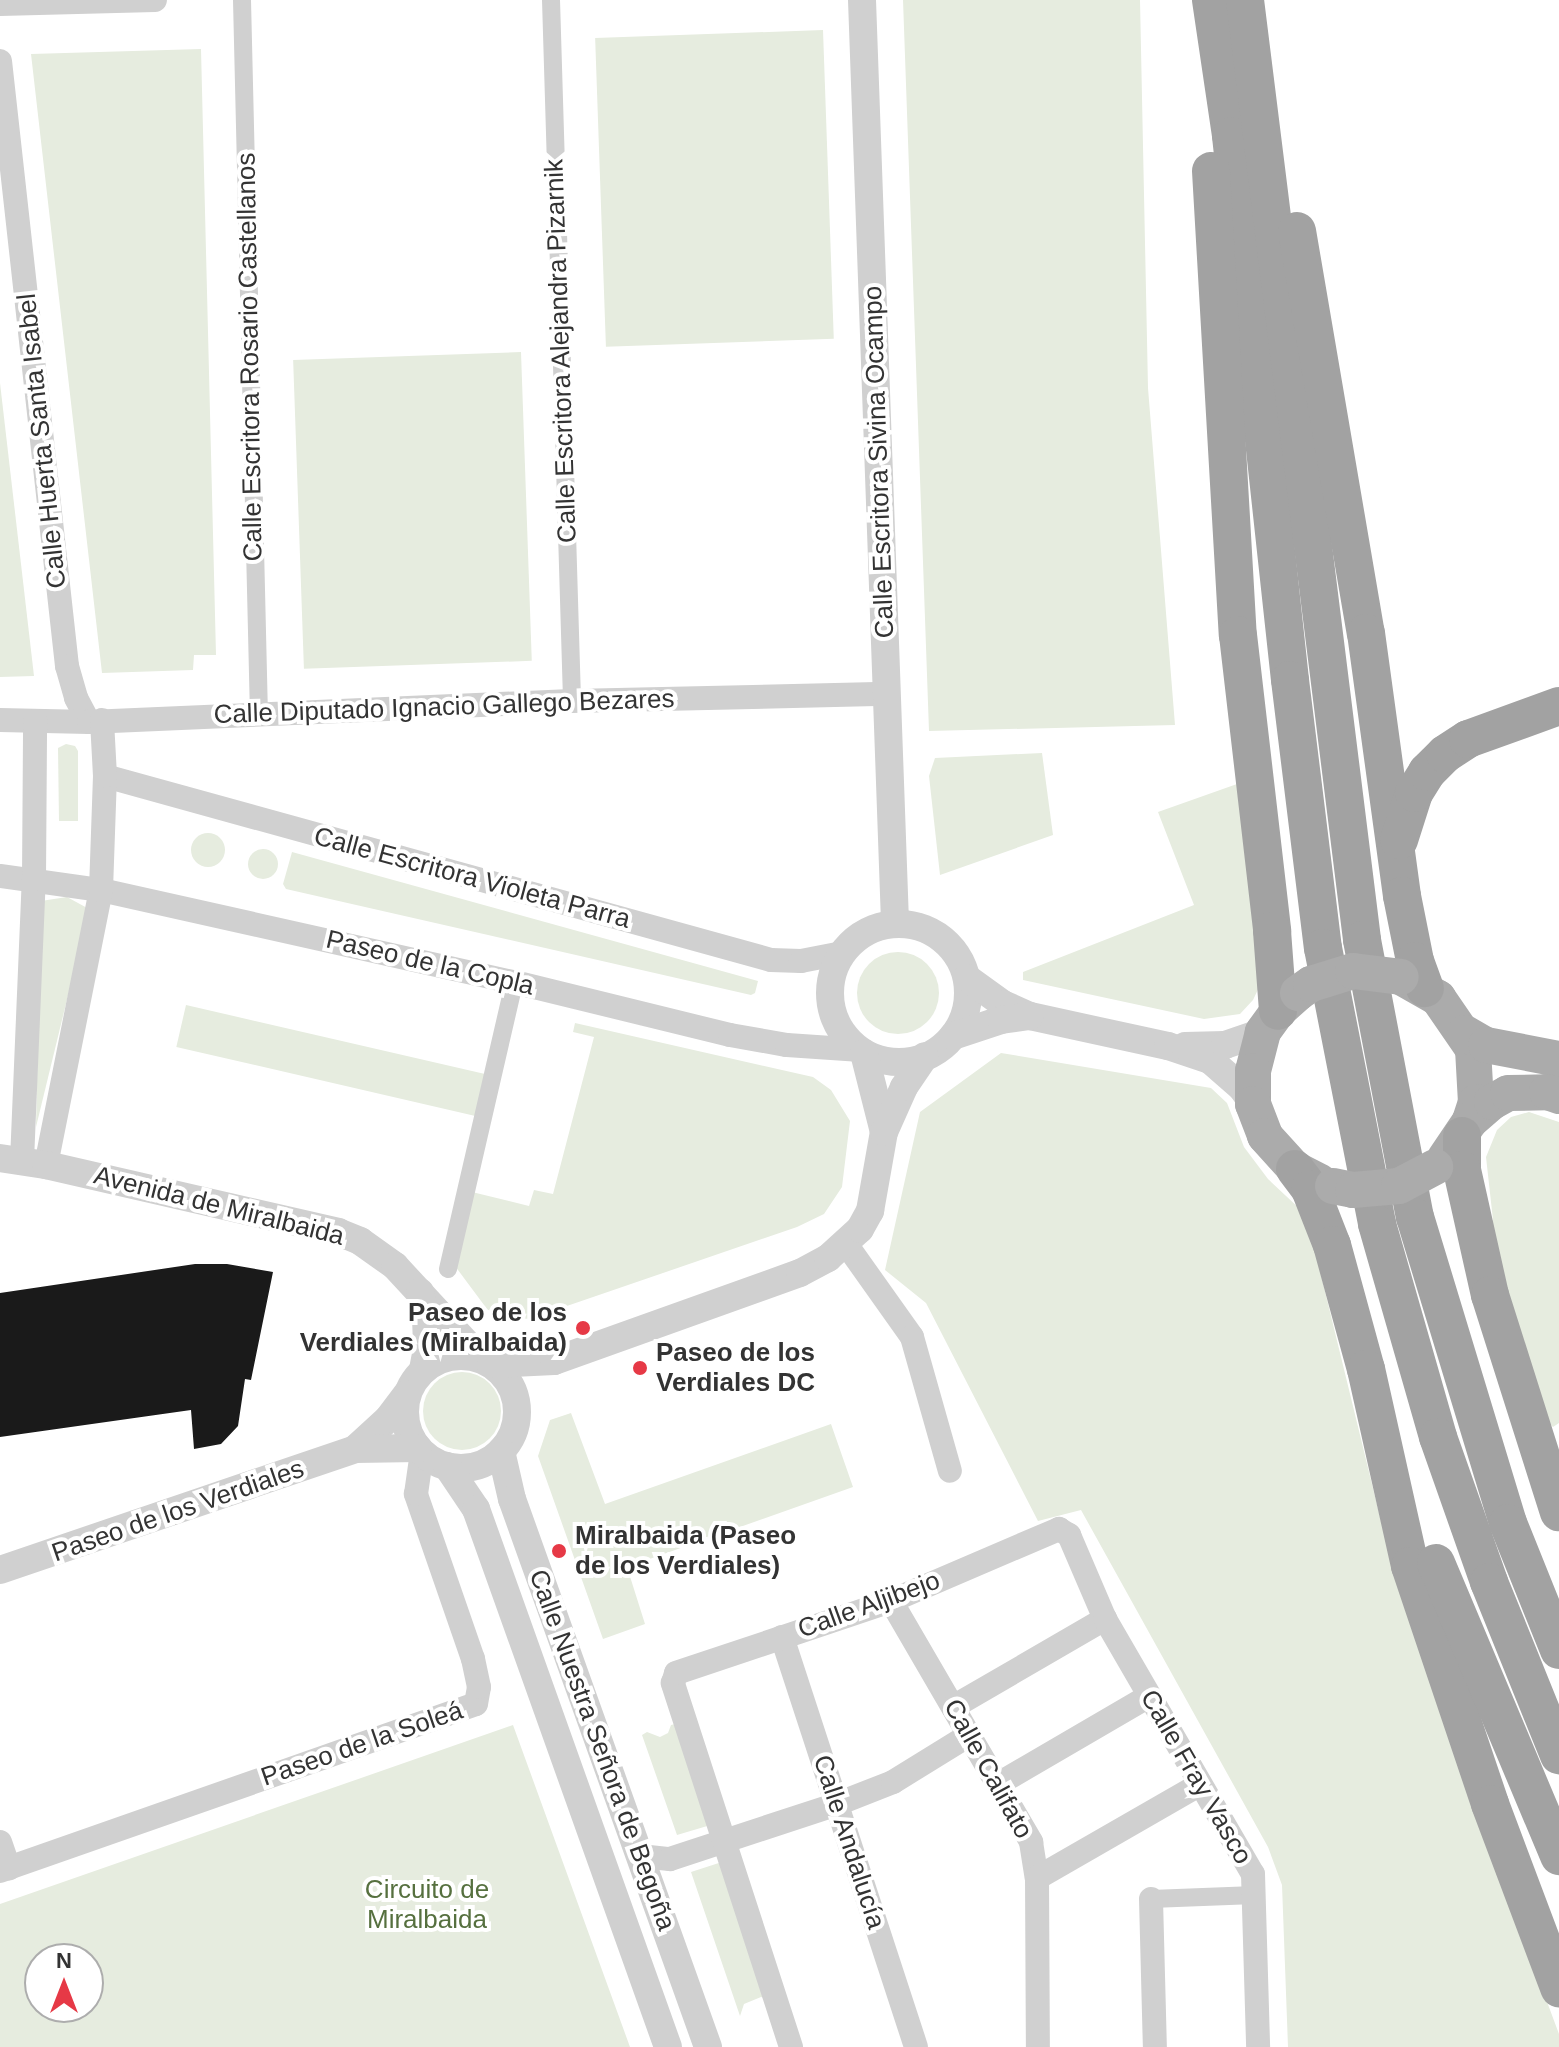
<!DOCTYPE html>
<html>
<head>
<meta charset="utf-8">
<style>
	body { margin:0 }
	#map { position:relative; width:1559px; height:2047px; overflow:hidden; background:#fff; font-family:Helvetica,sans-serif }
	div>[style] { position:absolute }
	[style*='--x'] { left:calc(var(--x)*1px); top:calc(var(--y)*1px); width:calc(var(--w)*1px); rotate:calc(var(--a)*1deg) }
	.green>* { inset:0; background:#e6ecdf; transform-origin:0 0 }
	.round { border-radius:50% }
	.building>* { inset:0; background:#1a1a1a }
	.pedestrian>* { height:18px; margin:-9px; padding:0 9px; transform-origin:9px; border-radius:9px; background:#d0d0d0 }
	.minor>* { height:24px; margin:-12px; padding:0 12px; transform-origin:12px; border-radius:12px; background:#d0d0d0 }
	.tertiary>* { height:28px; margin:-14px; padding:0 14px; transform-origin:14px; border-radius:14px; background:#d0d0d0 }
	.tertiary>.ring { margin:-14px; padding:0; box-sizing:content-box; background:none; border:28px solid #d0d0d0; border-radius:50% }
	.primary>* { height:36px; margin:-18px; padding:0 18px; transform-origin:18px; border-radius:18px; background:#ababab }
	.trunk>* { height:38px; margin:-19px; padding:0 19px; transform-origin:19px; border-radius:19px; background:#a2a2a2 }
	.primary-bridge>* { height:36px; margin:-18px; padding:0 18px; transform-origin:18px; border-radius:18px; background:#ababab }
	.dots>* { width:22px; height:22px; translate:-50% -50%; box-sizing:border-box; border:4px solid #fff; border-radius:50% }
	span { translate:-50% -50%; white-space:nowrap; text-align:center; line-height:1.15; -webkit-text-stroke:8px #fff; paint-order:stroke }
	.street-label { font-size:26px; color:#333 }
	.poi-label { font-size:26px; color:#333; font-weight:700 }
	.right { translate:-100% -50%; text-align:right }
	.left { translate:0 -50%; text-align:left }
	.park-label { font-size:26px; color:#56703f }
	.north { position:absolute; left:24px; top:1943px; width:80px; height:80px; box-sizing:border-box; background:#fff; border:2px solid #adadad; border-radius:50%; rotate:0deg; font-size:22px; font-weight:700; line-height:32px; text-align:center; color:#333 }
	.north::after { content:''; display:block; margin:auto; width:28px; height:36px; background:#e63946; clip-path:polygon(50% 0,100% 100%,50% 72%,0 100%) }
</style>
</head>
<body>
<div id="map">
	<div class="green">
		<i style="clip-path:polygon(903px 0,1140px 0,1148px 388px,1175px 725px,929px 731px)"></i>
		<i style="left:823px;top:30px;width:309px;height:228px;rotate:88deg"></i>
		<i style="clip-path:polygon(201px 49px,216px 655px,194px 655px,193px 670px,102px 673px,31px 54px)"></i>
		<i style="left:521px;top:352px;width:309px;height:228px;rotate:88deg"></i>
		<i style="clip-path:polygon(0 383px,34px 676px,0 677px)"></i>
		<i style="clip-path:polygon(66px 744px,75px 746px,78px 751px,78px 821px,59px 821px,58px 748px)"></i>
		<i style="clip-path:polygon(1042px 753px,1053px 835px,940px 875px,929px 776px,935px 758px)"></i>
		<i style="clip-path:polygon(1237px 784px,1262px 981px,1253px 1000px,1240px 1014px,1204px 1019px,1023px 980px,1023px 972px,1194px 905px,1158px 812px)"></i>
		<i class="round" style="left:191px;top:833px;width:34px;height:34px"></i>
		<i class="round" style="left:248px;top:849px;width:30px;height:30px"></i>
		<i style="clip-path:polygon(292px 852px,758px 981px,755px 993px,751px 995px,286px 889px,283px 884px)"></i>
		<i style="clip-path:polygon(67px 897px,89px 909px,36px 1127px,41px 901px)"></i>
		<i class="round" style="left:857px;top:952px;width:82px;height:82px"></i>
		<i style="left:186px;top:1005px;width:308px;height:43px;rotate:13deg"></i>
		<i style="clip-path:polygon(575px 1023px,813px 1077px,831px 1090px,850px 1121px,842px 1187px,824px 1214px,797px 1227px,529px 1319px,496px 1315px,487px 1309px,455px 1266px,472px 1192px,529px 1206px,534px 1190px,553px 1194px,594px 1037px,573px 1032px)"></i>
		<i style="clip-path:polygon(1001px 1053px,1211px 1088px,1227px 1103px,1244px 1147px,1268px 1179px,1301px 1210px,1312px 1238px,1390px 1558px,1470px 1795px,1559px 2034px,1559px 2047px,1288px 2047px,1282px 1885px,1268px 1847px,1081px 1510px,1038px 1521px,926px 1303px,885px 1270px,920px 1112px)"></i>
		<i style="clip-path:polygon(1529px 1112px,1559px 1122px,1559px 1423px,1553px 1427px,1545px 1419px,1488px 1222px,1493px 1220px,1486px 1157px,1497px 1130px,1511px 1117px)"></i>
		<i class="round" style="left:423px;top:1372px;width:78px;height:78px"></i>
		<i style="clip-path:polygon(571px 1413px,605px 1504px,831px 1424px,853px 1487px,627px 1567px,645px 1624px,603px 1639px,538px 1456px,550px 1420px)"></i>
		<i style="clip-path:polygon(680px 1723px,714px 1824px,677px 1835px,642px 1735px,647px 1732px,660px 1737px,668px 1733px,671px 1725px)"></i>
		<i style="clip-path:polygon(evenodd,513px 1725px,630px 2047px,0 2047px,0 1904px,513px 1725px,88px 1959px,88px 2007px,40px 2007px,40px 1959px,88px 1959px)"></i>
		<i style="clip-path:polygon(725px 1861px,772px 2000px,761px 1997px,744px 2004px,740px 2016px,691px 1872px)"></i>
	</div>
	<div class="building">
		<i style="clip-path:polygon(195px 1264px,227px 1264px,273px 1272px,251px 1380px,245px 1379px,238px 1426px,221px 1444px,194px 1449px,191px 1410px,0 1437px,0 1293px)"></i>
	</div>
	<div class="pedestrian">
		<i style="--x:242;--y:0;--w:714;--a:88.64"></i>
		<i style="--x:551;--y:0;--w:701;--a:88.28"></i>
		<i style="--x:448;--y:1269;--w:294;--a:-77"></i>
		<i style="--x:1151;--y:1899;--w:104;--a:-2.2"></i>
	</div>
	<div class="minor">
		<i style="--x:0;--y:4;--w:155;--a:-1.5"></i>
		<i style="--x:0;--y:61;--w:609;--a:83.68"></i>
		<i style="--x:67;--y:666;--w:33;--a:74"></i>
		<i style="--x:76;--y:698;--w:27;--a:62"></i>
		<i style="--x:0;--y:720;--w:89;--a:1.3"></i>
		<i style="--x:89;--y:722;--w:483;--a:-2.5"></i>
		<i style="--x:572;--y:701;--w:315;--a:-1.3"></i>
		<i style="--x:105;--y:776;--w:691;--a:15.44"></i>
		<i style="--x:771;--y:960;--w:30;--a:2"></i>
		<i style="--x:801;--y:961;--w:42;--a:-11"></i>
		<i style="--x:0;--y:876;--w:102;--a:7.9"></i>
		<i style="--x:101;--y:890;--w:423;--a:12.6"></i>
		<i style="--x:514;--y:982;--w:222;--a:13.8"></i>
		<i style="--x:730;--y:1035;--w:58;--a:10"></i>
		<i style="--x:787;--y:1045;--w:74;--a:3.9"></i>
		<i style="--x:22;--y:1161;--w:282;--a:-87.6"></i>
		<i style="--x:34;--y:879;--w:158;--a:-89.6"></i>
		<i style="--x:46;--y:1165;--w:280;--a:-78.7"></i>
		<i style="--x:101;--y:890;--w:114;--a:-88"></i>
		<i style="--x:105;--y:776;--w:56;--a:-93.1"></i>
		<i style="--x:846;--y:1244;--w:114;--a:54.6"></i>
		<i style="--x:912;--y:1337;--w:139;--a:74.2"></i>
		<i style="--x:891;--y:1601;--w:279;--a:59.8"></i>
		<i style="--x:1031;--y:1842;--w:36;--a:81"></i>
		<i style="--x:1037;--y:1878;--w:169;--a:89.7"></i>
		<i style="--x:782;--y:1637;--w:431;--a:71.9"></i>
		<i style="--x:953;--y:1707;--w:176;--a:-30.1"></i>
		<i style="--x:998;--y:1784;--w:175;--a:-30.2"></i>
		<i style="--x:0;--y:1842;--w:28;--a:71"></i>
		<i style="--x:640;--y:1856;--w:30;--a:6"></i>
		<i style="--x:670;--y:1859;--w:176;--a:-18.2"></i>
		<i style="--x:837;--y:1804;--w:60;--a:-21.4"></i>
		<i style="--x:893;--y:1782;--w:89;--a:-31.7"></i>
		<i style="--x:0;--y:1871;--w:504;--a:-19.33"></i>
		<i style="--x:476;--y:1704;--w:17;--a:-80"></i>
		<i style="--x:479;--y:1687;--w:29;--a:-102"></i>
		<i style="--x:473;--y:1659;--w:175;--a:-109.1"></i>
		<i style="--x:416;--y:1494;--w:42;--a:-81.9"></i>
		<i style="--x:1037;--y:1878;--w:187;--a:-29.9"></i>
		<i style="--x:1151;--y:1899;--w:148;--a:88.5"></i>
		<i style="--x:791;--y:2047;--w:383;--a:-108"></i>
		<i style="--x:673;--y:1683;--w:10;--a:-73"></i>
		<i style="--x:676;--y:1673;--w:227;--a:-18.5"></i>
		<i style="--x:891;--y:1601;--w:183;--a:-23.2"></i>
		<i style="--x:1059;--y:1529;--w:12;--a:31"></i>
		<i style="--x:1069;--y:1535;--w:91;--a:66.8"></i>
		<i style="--x:1105;--y:1619;--w:295;--a:59.9"></i>
		<i style="--x:1253;--y:1874;--w:173;--a:88.3"></i>
	</div>
	<div class="tertiary">
		<i style="--x:862;--y:0;--w:924;--a:87.95"></i>
		<i class="ring" style="left:830px;top:924px;width:110px;height:110px"></i>
		<i style="--x:967;--y:978;--w:44;--a:35.8"></i>
		<i style="--x:1003;--y:1004;--w:30;--a:24"></i>
		<i style="--x:1030;--y:1016;--w:141;--a:12.3"></i>
		<i style="--x:1168;--y:1046;--w:44;--a:18.4"></i>
		<i style="--x:1210;--y:1060;--w:43;--a:41.2"></i>
		<i style="--x:1242;--y:1088;--w:19;--a:55"></i>
		<i style="--x:953;--y:1036;--w:51;--a:-18.4"></i>
		<i style="--x:1001;--y:1020;--w:29;--a:-8"></i>
		<i style="--x:1185;--y:1046;--w:40;--a:-1.4"></i>
		<i style="--x:1225;--y:1045;--w:40;--a:-18.9"></i>
		<i style="--x:864;--y:1053;--w:81;--a:75.8"></i>
		<i style="--x:0;--y:1158;--w:47;--a:8.7"></i>
		<i style="--x:46;--y:1165;--w:300;--a:12.9"></i>
		<i style="--x:338;--y:1232;--w:24;--a:22"></i>
		<i style="--x:360;--y:1241;--w:43;--a:35.5"></i>
		<i style="--x:395;--y:1266;--w:127;--a:47.2"></i>
		<i style="--x:420;--y:1292;--w:26;--a:77"></i>
		<i style="--x:426;--y:1317;--w:32;--a:88"></i>
		<i style="--x:427;--y:1349;--w:21;--a:101"></i>
		<i class="ring" style="left:405px;top:1356px;width:84px;height:84px"></i>
		<i style="--x:491;--y:1364;--w:63;--a:-2.7"></i>
		<i style="--x:554;--y:1361;--w:261;--a:-19.7"></i>
		<i style="--x:800;--y:1273;--w:32;--a:-28"></i>
		<i style="--x:828;--y:1258;--w:43;--a:-42.2"></i>
		<i style="--x:860;--y:1229;--w:21;--a:-61"></i>
		<i style="--x:870;--y:1211;--w:80;--a:-80"></i>
		<i style="--x:884;--y:1132;--w:49;--a:-66"></i>
		<i style="--x:904;--y:1087;--w:37;--a:-56"></i>
		<i style="--x:355;--y:1449;--w:45;--a:-42.3"></i>
		<i style="--x:388;--y:1419;--w:31;--a:-53"></i>
		<i style="--x:501;--y:1451;--w:49;--a:77.1"></i>
		<i style="--x:512;--y:1499;--w:582;--a:70.32"></i>
		<i style="--x:447;--y:1466;--w:52;--a:56"></i>
		<i style="--x:476;--y:1509;--w:571;--a:70.36"></i>
		<i style="--x:0;--y:1570;--w:375;--a:-18.8"></i>
		<i style="--x:355;--y:1449;--w:63;--a:-0.9"></i>
	</div>
	<div class="primary">
		<i style="--x:1401;--y:977;--w:43;--a:29.6"></i>
		<i style="--x:1438;--y:998;--w:62;--a:55.5"></i>
		<i style="--x:1473;--y:1049;--w:53;--a:86.8"></i>
		<i style="--x:1476;--y:1102;--w:20;--a:108"></i>
		<i style="--x:1470;--y:1121;--w:45;--a:124"></i>
		<i style="--x:1298;--y:993;--w:27;--a:138"></i>
		<i style="--x:1278;--y:1011;--w:26;--a:126"></i>
		<i style="--x:1263;--y:1032;--w:40;--a:104.4"></i>
		<i style="--x:1253;--y:1071;--w:33;--a:90"></i>
		<i style="--x:1253;--y:1104;--w:34;--a:69"></i>
		<i style="--x:1265;--y:1136;--w:45;--a:47.7"></i>
		<i style="--x:1295;--y:1169;--w:28;--a:27"></i>
		<i style="--x:1465;--y:1033;--w:24;--a:30"></i>
		<i style="--x:1486;--y:1045;--w:74;--a:10.9"></i>
		<i style="--x:1470;--y:1121;--w:29;--a:-41"></i>
		<i style="--x:1492;--y:1102;--w:18;--a:-29"></i>
		<i style="--x:1508;--y:1093;--w:39;--a:-1"></i>
		<i style="--x:1547;--y:1092;--w:13;--a:18"></i>
	</div>
	<div class="trunk">
		<i style="--x:1211;--y:0;--w:137;--a:81.6"></i>
		<i style="--x:1231;--y:136;--w:547;--a:83.81"></i>
		<i style="--x:1290;--y:680;--w:270;--a:83"></i>
		<i style="--x:1323;--y:948;--w:281;--a:78.9"></i>
		<i style="--x:1377;--y:1224;--w:222;--a:74"></i>
		<i style="--x:1438;--y:1437;--w:154;--a:70.6"></i>
		<i style="--x:1489;--y:1582;--w:187;--a:68"></i>
		<i style="--x:1245;--y:0;--w:947;--a:82.9"></i>
		<i style="--x:1362;--y:940;--w:282;--a:79.2"></i>
		<i style="--x:1415;--y:1217;--w:320;--a:73.1"></i>
		<i style="--x:1508;--y:1523;--w:137;--a:68.1"></i>
		<i style="--x:1211;--y:171;--w:465;--a:86.7"></i>
		<i style="--x:1238;--y:635;--w:298;--a:83.4"></i>
		<i style="--x:1272;--y:931;--w:80;--a:85.7"></i>
		<i style="--x:1297;--y:231;--w:408;--a:80.3"></i>
		<i style="--x:1366;--y:633;--w:265;--a:82.2"></i>
		<i style="--x:1402;--y:896;--w:66;--a:78.7"></i>
		<i style="--x:1415;--y:961;--w:29;--a:70"></i>
		<i style="--x:1399;--y:840;--w:49;--a:-72.3"></i>
		<i style="--x:1414;--y:793;--w:25;--a:-58"></i>
		<i style="--x:1427;--y:772;--w:25;--a:-45"></i>
		<i style="--x:1445;--y:754;--w:27;--a:-33"></i>
		<i style="--x:1468;--y:739;--w:97;--a:-19.9"></i>
		<i style="--x:1462;--y:1136;--w:34;--a:90"></i>
		<i style="--x:1462;--y:1170;--w:128;--a:77.4"></i>
		<i style="--x:1490;--y:1295;--w:228;--a:72.4"></i>
		<i style="--x:1295;--y:1169;--w:25;--a:53"></i>
		<i style="--x:1310;--y:1189;--w:60;--a:68.6"></i>
		<i style="--x:1332;--y:1245;--w:129;--a:74.7"></i>
		<i style="--x:1366;--y:1369;--w:202;--a:77.4"></i>
		<i style="--x:1410;--y:1566;--w:251;--a:71.4"></i>
		<i style="--x:1490;--y:1804;--w:197;--a:69.4"></i>
		<i style="--x:1436;--y:1563;--w:318;--a:67.2"></i>
	</div>
	<div class="primary-bridge">
		<i style="--x:1298;--y:993;--w:16;--a:-35"></i>
		<i style="--x:1311;--y:984;--w:44;--a:-17.2"></i>
		<i style="--x:1353;--y:971;--w:48;--a:7.1"></i>
		<i style="--x:1333;--y:1186;--w:20;--a:11"></i>
		<i style="--x:1353;--y:1190;--w:46;--a:-5"></i>
		<i style="--x:1399;--y:1186;--w:41;--a:-27.8"></i>
	</div>
	<div class="dots">
		<i style="left:583px;top:1328px;background:#e63946"></i>
		<i style="left:640px;top:1368px;background:#e63946"></i>
		<i style="left:559px;top:1551px;background:#e63946"></i>
	</div>
	<div class="street-label">
		<span style="left:561px;top:351px;rotate:-92deg">Calle Escritora Alejandra Pizarnik</span>
		<span style="left:250px;top:357px;rotate:-91deg">Calle Escritora Rosario Castellanos</span>
		<span style="left:42px;top:441px;rotate:-96deg">Calle Huerta Santa Isabel</span>
		<span style="left:879px;top:462px;rotate:-92deg">Calle Escritora Sivina Ocampo</span>
		<span style="left:444px;top:707px;rotate:-2deg">Calle Diputado Ignacio Gallego Bezares</span>
		<span style="left:472px;top:878px;rotate:15deg">Calle Escritora Violeta Parra</span>
		<span style="left:430px;top:963px;rotate:13deg">Paseo de la Copla</span>
		<span style="left:219px;top:1206px;rotate:14deg">Avenida de Miralbaida</span>
		<span style="left:178px;top:1511px;rotate:-19deg">Paseo de los Verdiales</span>
		<span style="left:869px;top:1605px;rotate:-20deg">Calle Aljibejo</span>
		<span style="left:362px;top:1744px;rotate:-19deg">Paseo de la Soleá</span>
		<span style="left:602px;top:1750px;rotate:70deg">Calle Nuestra Señora de Begoña</span>
		<span style="left:988px;top:1769px;rotate:61deg">Calle Califato</span>
		<span style="left:1196px;top:1777px;rotate:60deg">Calle Fray Vasco</span>
		<span style="left:849px;top:1842px;rotate:72deg">Calle Andalucía</span>
	</div>
	<div class="poi-label">
		<span class="right" style="left:567px;top:1328px">Paseo de los<br>Verdiales (Miralbaida)</span>
		<span class="left" style="left:656px;top:1368px">Paseo de los<br>Verdiales DC</span>
		<span class="left" style="left:575px;top:1551px">Miralbaida (Paseo<br>de los Verdiales)</span>
	</div>
	<div class="park-label">
		<span style="left:427px;top:1905px">Circuito de<br>Miralbaida</span>
	</div>
	<div class="north">N</div>
</div>
</body>
</html>
